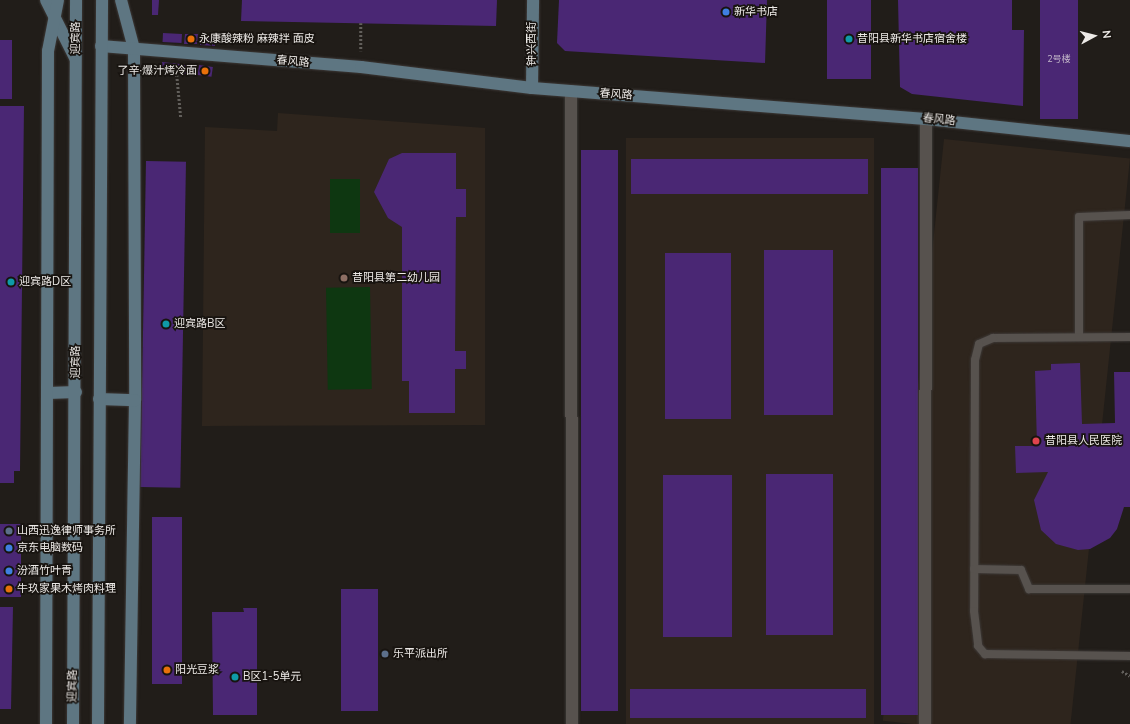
<!DOCTYPE html>
<html>
<head>
<meta charset="utf-8">
<style>
	body { margin:0 }
	#map { position:relative; width:1130px; height:724px; overflow:hidden; background:#211d19; font-family:"Nunito Sans","Noto Sans SC",sans-serif }
	div>[style] { position:absolute }
	[style*='--x'] { left:calc(var(--x)*1px); top:calc(var(--y)*1px); width:calc(var(--w)*1px); rotate:calc(var(--a)*1deg) }
	.built>* { inset:0; background:#2e251d; transform-origin:0 0 }
	.green>* { inset:0; background:#0e3711; transform-origin:0 0 }
	.building>* { inset:0; background:#4a2774; transform-origin:0 0 }
	.path>* { height:2.5px; margin-top:-1.25px; transform-origin:0; background:repeating-linear-gradient(90deg,#625f5b 0 2px,transparent 0 4px) }
	.roads { filter:drop-shadow(0 0 1px #3d3937) drop-shadow(0 0 1px #3d3937) }
	.lane>* { height:8px; margin:-4px; padding:0 4px; transform-origin:4px; border-radius:4px; background:#57524e }
	.street>* { height:12px; margin:-6px; padding:0 6px; transform-origin:6px; border-radius:6px; background:#57524e }
	.secondary>* { height:12px; margin:-6px; padding:0 6px; transform-origin:6px; border-radius:6px; background:#5e7682 }
	.dots>* { width:11px; height:11px; translate:-50% -50%; box-sizing:border-box; border:2px solid #181410; border-radius:50% }
	span { translate:-50% -50%; white-space:nowrap; text-align:center; line-height:1.15; -webkit-text-stroke:3.5px #181410; paint-order:stroke }
	.number-label { font-size:9px; color:#c4b9ca }
	.number-label span { -webkit-text-stroke-width:0 }
	.poi-label { font-size:11px; color:#edeae7 }
	.left { translate:0 -50%; text-align:left }
	.right { translate:-100% -50%; text-align:right }
	.street-label { font-size:11px; color:#edeae7 }
	.north { position:absolute; left:1074px; top:16px; width:40px; height:40px; -webkit-text-stroke:3px #181410; paint-order:stroke; rotate:83deg; font-size:11px; font-weight:700; line-height:16px; text-align:center; color:#edeae7 }
	.north::after { content:''; display:block; margin:auto; width:14px; height:18px; background:#edeae7; clip-path:polygon(50% 0,100% 100%,50% 72%,0 100%) }
</style>
</head>
<body>
<div id="map">
	<div class="built">
		<i style="clip-path:polygon(278px 113px,485px 128px,485px 425px,202px 426px,205px 127px,277px 131px)"></i>
		<i style="left:626px;top:138px;width:248px;height:586px"></i>
		<i style="left:944px;top:139px;width:187px;height:585px;rotate:6deg"></i>
	</div>
	<div class="green">
		<i style="left:330px;top:179px;width:30px;height:54px"></i>
		<i style="left:370px;top:287px;width:102px;height:44px;rotate:89deg"></i>
	</div>
	<div class="building">
		<i style="clip-path:polygon(152px 0,159px 0,158px 15px,152px 15px)"></i>
		<i style="clip-path:polygon(242px 0,497px 0,496px 26px,241px 21px)"></i>
		<i style="clip-path:polygon(559px 0,767px 0,765px 63px,565px 51px,557px 43px)"></i>
		<i style="left:827px;top:0;width:44px;height:79px"></i>
		<i style="clip-path:polygon(898px 0,1012px 0,1012px 30px,1024px 30px,1023px 106px,912px 94px,900px 87px)"></i>
		<i style="left:1040px;top:0;width:38px;height:119px"></i>
		<i style="left:163px;top:33px;width:19px;height:9px;rotate:3deg"></i>
		<i style="clip-path:polygon(185px 34px,198px 34px,197px 44px,184px 44px)"></i>
		<i style="clip-path:polygon(200px 34px,215px 36px,215px 46px,200px 45px)"></i>
		<i style="left:0;top:40px;width:12px;height:59px"></i>
		<i style="clip-path:polygon(162px 62px,180px 64px,179px 72px,162px 71px)"></i>
		<i style="left:182px;top:65px;width:14px;height:9px;rotate:4deg"></i>
		<i style="left:199px;top:65px;width:14px;height:10px;rotate:8deg"></i>
		<i style="clip-path:polygon(0 106px,24px 106px,20px 471px,14px 471px,14px 483px,0 483px)"></i>
		<i style="left:581px;top:150px;width:37px;height:561px"></i>
		<i style="clip-path:polygon(402px 153px,456px 153px,456px 189px,466px 189px,466px 217px,456px 217px,455px 351px,466px 351px,466px 369px,455px 369px,455px 413px,409px 413px,409px 381px,402px 381px,402px 227px,388px 218px,374px 192px,389px 159px)"></i>
		<i style="left:868px;top:159px;width:35px;height:237px;rotate:90deg"></i>
		<i style="left:146px;top:161px;width:40px;height:326px;rotate:1deg"></i>
		<i style="left:881px;top:168px;width:37px;height:547px"></i>
		<i style="left:764px;top:250px;width:69px;height:165px"></i>
		<i style="left:665px;top:253px;width:66px;height:166px"></i>
		<i style="clip-path:polygon(1080px 363px,1082px 424px,1115px 423px,1114px 372px,1130px 372px,1130px 507px,1124px 507px,1117px 529px,1110px 538px,1090px 549px,1078px 550px,1056px 544px,1041px 530px,1034px 500px,1048px 472px,1016px 473px,1015px 446px,1037px 446px,1035px 371px,1051px 370px,1051px 364px)"></i>
		<i style="left:833px;top:474px;width:161px;height:67px;rotate:90deg"></i>
		<i style="left:732px;top:475px;width:162px;height:69px;rotate:90deg"></i>
		<i style="left:152px;top:517px;width:30px;height:167px"></i>
		<i style="left:0;top:524px;width:21px;height:73px"></i>
		<i style="left:341px;top:589px;width:37px;height:122px"></i>
		<i style="clip-path:polygon(0 607px,13px 607px,11px 709px,0 709px)"></i>
		<i style="clip-path:polygon(243px 608px,257px 608px,257px 715px,213px 715px,212px 612px,244px 612px)"></i>
		<i style="left:630px;top:689px;width:236px;height:29px"></i>
	</div>
	<div class="path">
		<i style="--x:361;--y:23;--w:28;--a:90"></i>
		<i style="--x:177;--y:75;--w:43;--a:84.7"></i>
		<i style="--x:1122;--y:671;--w:9;--a:32"></i>
	</div>
	<div class="roads">
		<div class="lane">
			<i style="--x:1079;--y:337;--w:120;--a:-90"></i>
			<i style="--x:1079;--y:217;--w:51;--a:-2.2"></i>
			<i style="--x:1130;--y:337;--w:137;--a:179.6"></i>
			<i style="--x:993;--y:338;--w:15;--a:157"></i>
			<i style="--x:979;--y:344;--w:16;--a:104"></i>
			<i style="--x:975;--y:360;--w:251;--a:90.2"></i>
			<i style="--x:974;--y:611;--w:35;--a:83"></i>
			<i style="--x:978;--y:646;--w:11;--a:49"></i>
			<i style="--x:985;--y:654;--w:145;--a:0.8"></i>
			<i style="--x:974;--y:569;--w:47;--a:1.2"></i>
			<i style="--x:1021;--y:570;--w:21;--a:67"></i>
			<i style="--x:1029;--y:589;--w:101;--a:0"></i>
		</div>
		<div class="street">
			<i style="--x:571;--y:91;--w:633;--a:89.91"></i>
			<i style="--x:925;--y:724;--w:605;--a:-89.91"></i>
		</div>
		<div class="secondary">
			<i style="--x:46;--y:0;--w:65;--a:63.4"></i>
			<i style="--x:121;--y:0;--w:51;--a:75.1"></i>
			<i style="--x:134;--y:49;--w:351;--a:89.8"></i>
			<i style="--x:135;--y:400;--w:324;--a:90.9"></i>
			<i style="--x:101;--y:46;--w:261;--a:4.6"></i>
			<i style="--x:361;--y:67;--w:172;--a:7"></i>
			<i style="--x:532;--y:88;--w:395;--a:4.5"></i>
			<i style="--x:926;--y:119;--w:205;--a:6.2"></i>
			<i style="--x:532;--y:88;--w:88;--a:-89.3"></i>
			<i style="--x:48;--y:393;--w:28;--a:-2"></i>
			<i style="--x:99;--y:399;--w:36;--a:2"></i>
			<i style="--x:46;--y:724;--w:673;--a:-89.83"></i>
			<i style="--x:48;--y:51;--w:52;--a:-78.9"></i>
			<i style="--x:73;--y:724;--w:724;--a:-89.76"></i>
			<i style="--x:98;--y:724;--w:724;--a:-89.68"></i>
		</div>
	</div>
	<div class="dots">
		<i style="left:726px;top:12px;background:#3f7fe0"></i>
		<i style="left:191px;top:39px;background:#e8710a"></i>
		<i style="left:849px;top:39px;background:#0f9aa8"></i>
		<i style="left:205px;top:71px;background:#e8710a"></i>
		<i style="left:344px;top:278px;background:#8d6e63"></i>
		<i style="left:11px;top:282px;background:#0f9aa8"></i>
		<i style="left:166px;top:324px;background:#0f9aa8"></i>
		<i style="left:1036px;top:441px;background:#e0444e"></i>
		<i style="left:9px;top:531px;background:#5c6f8a"></i>
		<i style="left:9px;top:548px;background:#3f7fe0"></i>
		<i style="left:9px;top:571px;background:#3f7fe0"></i>
		<i style="left:9px;top:589px;background:#e8710a"></i>
		<i style="left:385px;top:654px;background:#5c6f8a"></i>
		<i style="left:167px;top:670px;background:#e8710a"></i>
		<i style="left:235px;top:677px;background:#0f9aa8"></i>
	</div>
	<div class="number-label">
		<span style="left:1059px;top:59px">2号楼</span>
	</div>
	<div class="poi-label">
		<span class="left" style="left:734px;top:12px">新华书店</span>
		<span class="left" style="left:199px;top:39px">永康酸辣粉 麻辣拌 面皮</span>
		<span class="left" style="left:857px;top:39px">昔阳县新华书店宿舍楼</span>
		<span class="right" style="left:197px;top:71px">了辛·爆汁烤冷面</span>
		<span class="left" style="left:352px;top:278px">昔阳县第二幼儿园</span>
		<span class="left" style="left:19px;top:282px">迎宾路D区</span>
		<span class="left" style="left:174px;top:324px">迎宾路B区</span>
		<span class="left" style="left:1045px;top:441px">昔阳县人民医院</span>
		<span class="left" style="left:17px;top:531px">山西迅逸律师事务所</span>
		<span class="left" style="left:17px;top:548px">京东电脑数码</span>
		<span class="left" style="left:17px;top:571px">汾酒竹叶青</span>
		<span class="left" style="left:17px;top:589px">牛玖家果木烤肉料理</span>
		<span class="left" style="left:393px;top:654px">乐平派出所</span>
		<span class="left" style="left:175px;top:670px">阳光豆浆</span>
		<span class="left" style="left:243px;top:677px">B区1-5单元</span>
	</div>
	<div class="street-label">
		<span style="left:76px;top:38px;rotate:-90deg">迎宾路</span>
		<span style="left:532px;top:44px;rotate:-90deg">钟兴西街</span>
		<span style="left:293px;top:62px;rotate:5deg">春风路</span>
		<span style="left:616px;top:95px;rotate:4deg">春风路</span>
		<span style="left:939px;top:120px;rotate:6deg">春风路</span>
		<span style="left:76px;top:362px;rotate:-90deg">迎宾路</span>
		<span style="left:73px;top:686px;rotate:-89deg">迎宾路</span>
	</div>
	<div class="north">N</div>
</div>
</body>
</html>
